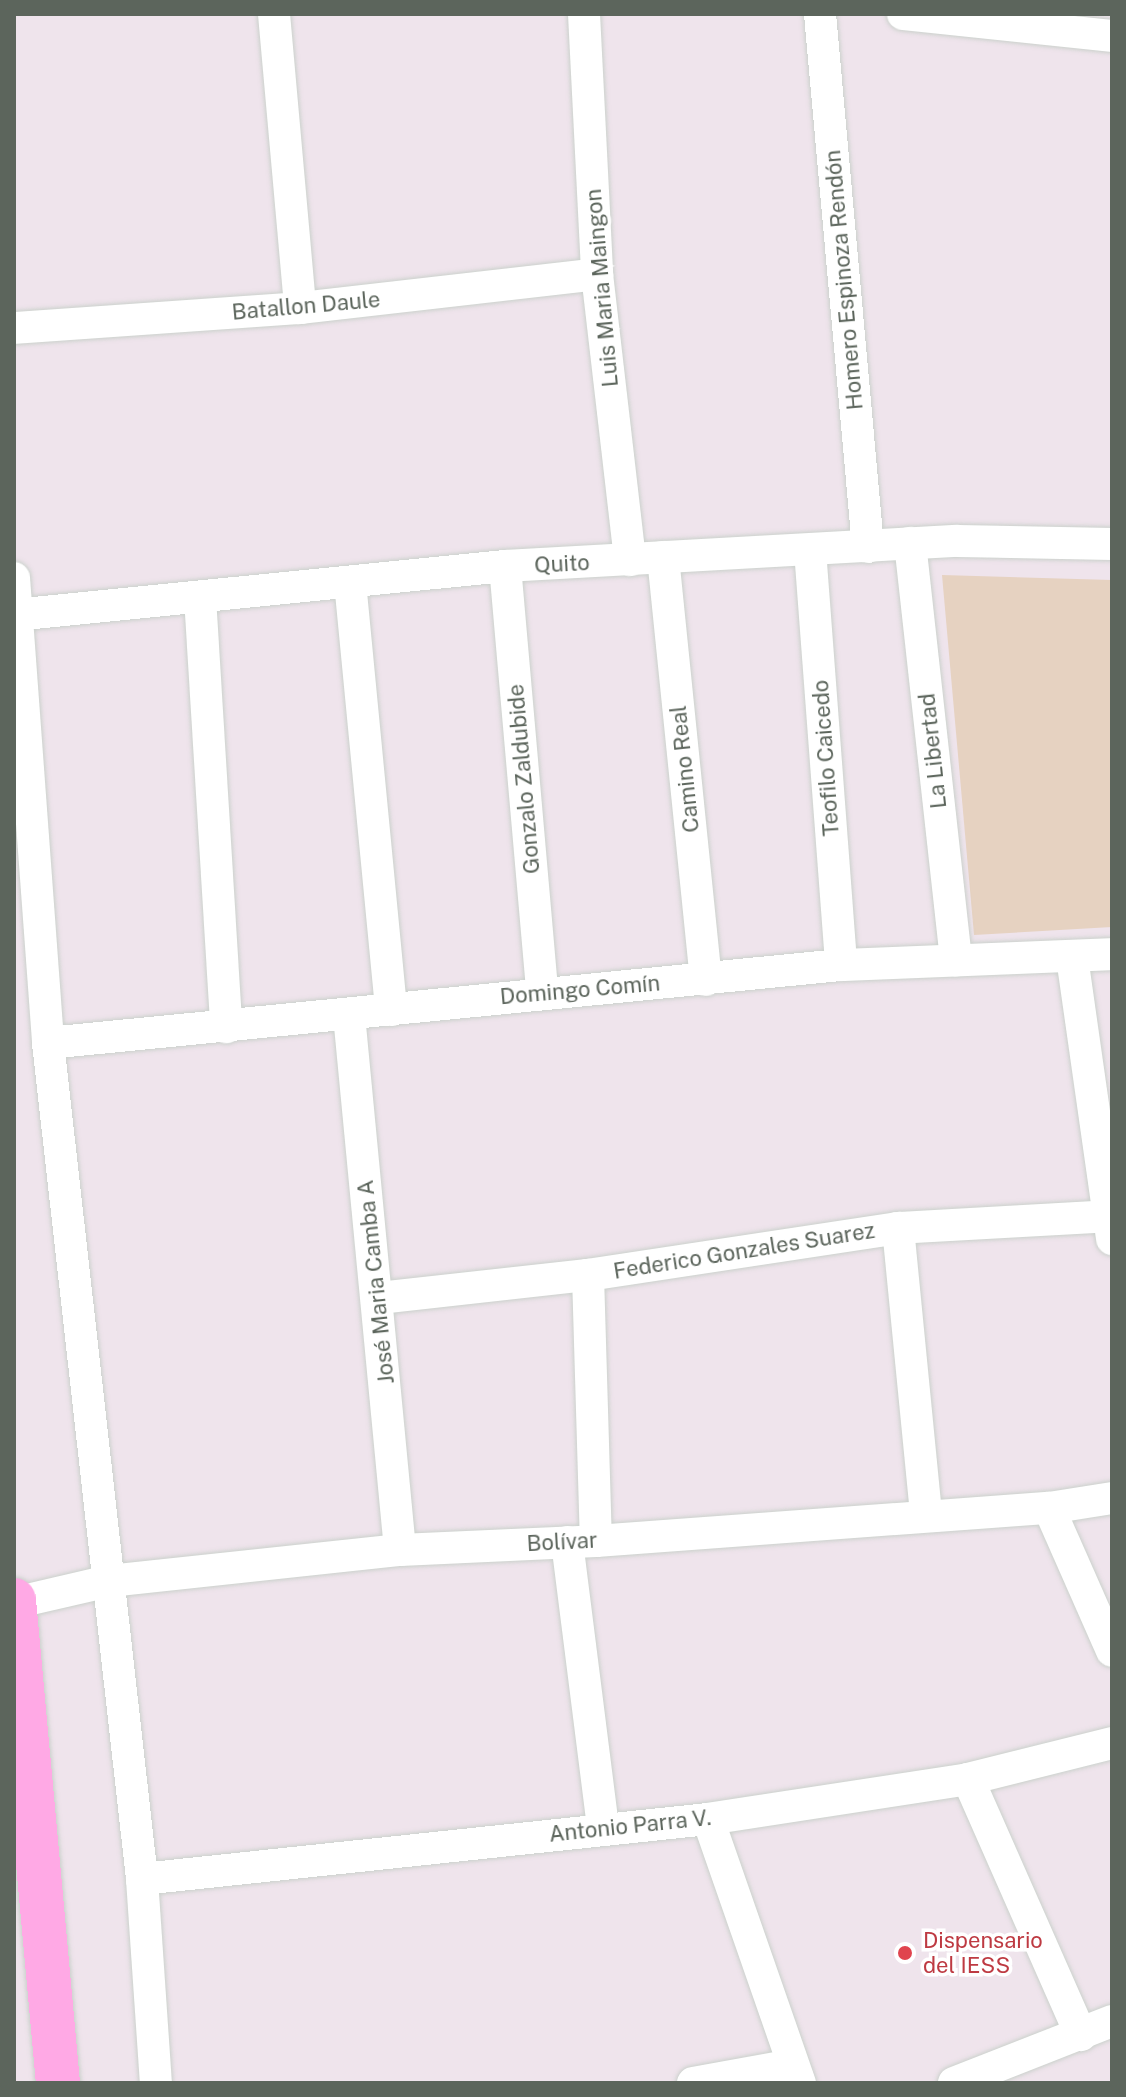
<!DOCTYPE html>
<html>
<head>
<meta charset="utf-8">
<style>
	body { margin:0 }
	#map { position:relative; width:1126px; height:2097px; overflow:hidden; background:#efe4ec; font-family:"Public Sans",sans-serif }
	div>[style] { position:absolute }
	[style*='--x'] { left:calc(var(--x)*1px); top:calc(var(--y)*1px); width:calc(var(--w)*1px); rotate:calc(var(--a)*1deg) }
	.green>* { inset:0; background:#e6d2c1 }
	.roads { filter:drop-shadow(0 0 2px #cbd1cc) drop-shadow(0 0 2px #cbd1cc) }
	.street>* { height:32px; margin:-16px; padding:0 16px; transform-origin:16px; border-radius:16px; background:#fff }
	.primary>* { height:44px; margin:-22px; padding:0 22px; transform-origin:22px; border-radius:22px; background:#ffa9e5 }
	.dots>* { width:22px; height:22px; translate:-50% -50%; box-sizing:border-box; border:4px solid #fff; border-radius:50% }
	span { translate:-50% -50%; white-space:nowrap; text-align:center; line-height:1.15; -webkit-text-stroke:7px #fff; paint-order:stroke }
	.street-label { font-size:22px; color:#5c655c }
	.health-label { font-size:22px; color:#be3a42 }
	.left { translate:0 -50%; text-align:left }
	.frame { position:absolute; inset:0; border:16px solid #5c655c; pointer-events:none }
</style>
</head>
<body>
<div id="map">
	<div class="green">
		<i style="clip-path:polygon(942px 575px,1112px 580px,1112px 927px,974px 935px)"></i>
	</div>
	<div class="roads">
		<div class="street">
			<i style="--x:274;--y:14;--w:295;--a:84.9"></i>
			<i style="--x:584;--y:14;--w:260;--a:87.1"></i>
			<i style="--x:597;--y:274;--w:288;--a:83.4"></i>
			<i style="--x:820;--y:14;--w:535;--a:84.85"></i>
			<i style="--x:903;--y:14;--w:210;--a:6"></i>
			<i style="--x:14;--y:328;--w:287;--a:-4"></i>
			<i style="--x:300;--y:308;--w:299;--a:-6.5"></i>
			<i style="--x:910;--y:543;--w:420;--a:83.7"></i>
			<i style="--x:810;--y:550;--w:416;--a:85.7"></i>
			<i style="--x:663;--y:557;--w:425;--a:84.2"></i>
			<i style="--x:505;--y:566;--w:427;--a:85"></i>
			<i style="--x:14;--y:578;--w:466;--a:85.8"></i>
			<i style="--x:48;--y:1043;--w:841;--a:83.58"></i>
			<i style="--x:142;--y:1879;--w:204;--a:86.1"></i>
			<i style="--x:350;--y:582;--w:430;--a:84.5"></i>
			<i style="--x:200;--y:597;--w:431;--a:86.5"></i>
			<i style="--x:14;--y:615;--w:493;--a:-5.7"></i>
			<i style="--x:505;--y:566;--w:453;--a:-3.2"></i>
			<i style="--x:957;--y:541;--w:155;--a:1.1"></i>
			<i style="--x:1072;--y:957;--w:285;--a:81.9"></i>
			<i style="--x:349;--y:1015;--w:537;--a:84.55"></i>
			<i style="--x:48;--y:1043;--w:797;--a:-5.62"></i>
			<i style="--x:841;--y:965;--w:271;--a:-2.3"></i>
			<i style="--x:898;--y:1228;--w:286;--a:84.4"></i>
			<i style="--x:588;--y:1275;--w:266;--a:88.3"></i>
			<i style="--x:379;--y:1298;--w:210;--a:-6.3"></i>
			<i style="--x:588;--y:1275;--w:314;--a:-8.6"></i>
			<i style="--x:898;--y:1228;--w:212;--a:-3.2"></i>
			<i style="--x:1049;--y:1508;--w:156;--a:66.2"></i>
			<i style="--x:567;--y:1542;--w:288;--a:82.8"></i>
			<i style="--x:14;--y:1603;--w:98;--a:-13"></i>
			<i style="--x:109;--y:1581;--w:293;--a:-6.1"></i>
			<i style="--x:400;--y:1550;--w:196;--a:-2.6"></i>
			<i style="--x:596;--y:1541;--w:454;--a:-4.2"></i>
			<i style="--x:1049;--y:1508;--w:64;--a:-9"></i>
			<i style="--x:968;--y:1779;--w:280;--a:66.2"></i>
			<i style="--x:708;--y:1819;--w:280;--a:70.8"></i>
			<i style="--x:142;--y:1879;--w:569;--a:-6.05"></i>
			<i style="--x:708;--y:1819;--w:263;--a:-8.7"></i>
			<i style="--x:968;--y:1779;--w:148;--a:-14"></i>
			<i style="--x:693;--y:2083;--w:101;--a:-10.3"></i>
			<i style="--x:954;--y:2083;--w:170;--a:-21.4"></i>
		</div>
		<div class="primary">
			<i style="--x:14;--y:1600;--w:485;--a:84.8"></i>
		</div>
	</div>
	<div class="dots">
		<i style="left:905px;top:1953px;background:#e0444e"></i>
	</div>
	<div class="street-label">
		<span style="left:844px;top:280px;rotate:-95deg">Homero Espinoza Rendón</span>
		<span style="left:602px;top:288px;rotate:-95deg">Luis Maria Maingon</span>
		<span style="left:306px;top:306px;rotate:-5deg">Batallon Daule</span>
		<span style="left:562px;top:564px;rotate:-3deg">Quito</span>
		<span style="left:933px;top:751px;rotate:-96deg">La Libertad</span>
		<span style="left:826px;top:758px;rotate:-94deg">Teofilo Caicedo</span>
		<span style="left:685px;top:769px;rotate:-96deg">Camino Real</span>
		<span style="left:524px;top:779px;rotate:-95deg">Gonzalo Zaldubide</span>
		<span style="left:580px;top:990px;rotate:-5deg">Domingo Comín</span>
		<span style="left:744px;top:1251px;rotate:-9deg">Federico Gonzales Suarez</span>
		<span style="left:376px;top:1282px;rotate:-96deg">José Maria Camba A</span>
		<span style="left:562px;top:1542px;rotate:-3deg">Bolívar</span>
		<span style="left:630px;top:1826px;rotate:-6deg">Antonio Parra V.</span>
	</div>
	<div class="health-label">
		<span class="left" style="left:923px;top:1953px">Dispensario<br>del IESS</span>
	</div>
	<div class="frame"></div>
</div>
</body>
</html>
